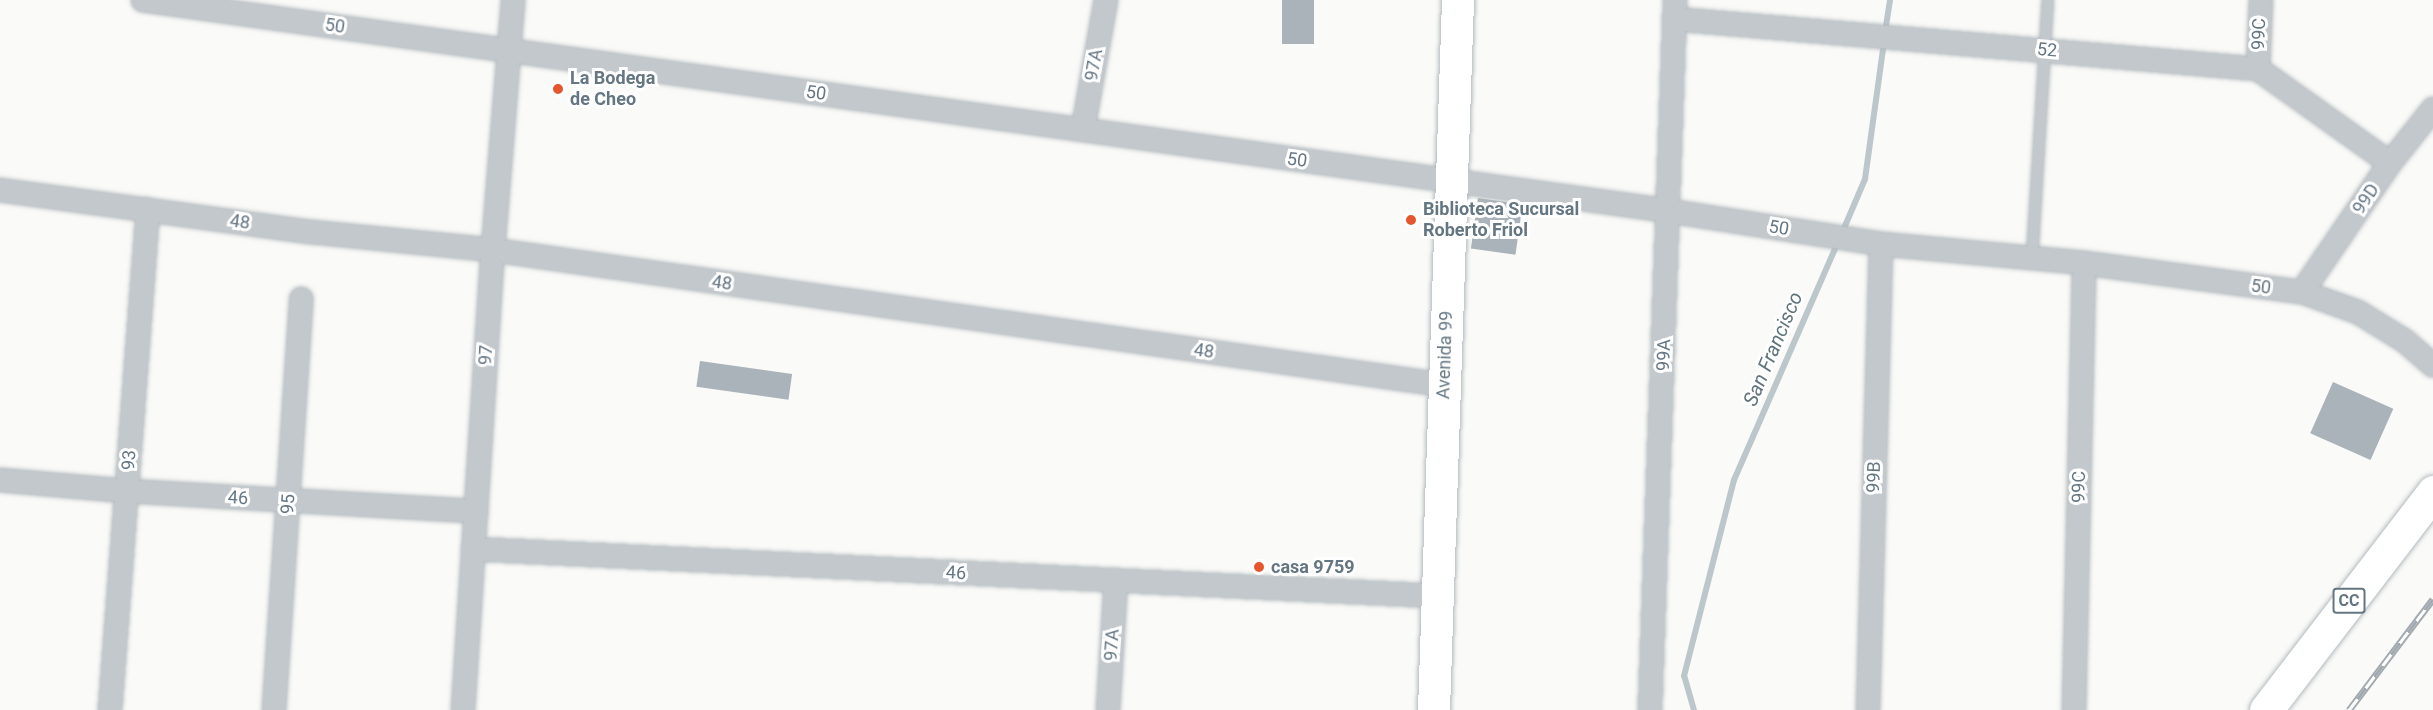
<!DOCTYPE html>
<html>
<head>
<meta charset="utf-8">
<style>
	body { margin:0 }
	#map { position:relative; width:2433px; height:710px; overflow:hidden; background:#fafaf8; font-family:Roboto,sans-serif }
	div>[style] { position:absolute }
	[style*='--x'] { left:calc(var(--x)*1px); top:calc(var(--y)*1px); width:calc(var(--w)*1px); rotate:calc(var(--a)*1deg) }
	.stream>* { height:6px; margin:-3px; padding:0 3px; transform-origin:3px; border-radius:3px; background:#bbc7cb }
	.building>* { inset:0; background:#aab3b9; transform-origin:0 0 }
	.roads { filter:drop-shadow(0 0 2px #b3babf) drop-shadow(0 0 2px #b3babf) }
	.lane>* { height:10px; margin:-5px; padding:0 5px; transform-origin:5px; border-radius:5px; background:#c3c8cc }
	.street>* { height:22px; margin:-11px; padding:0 11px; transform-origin:11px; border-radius:11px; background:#c3c8cc }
	.secondary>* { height:32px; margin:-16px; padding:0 16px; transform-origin:16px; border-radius:16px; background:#fff }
	.primary>* { height:33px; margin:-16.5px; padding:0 16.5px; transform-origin:16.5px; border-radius:16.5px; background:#fff }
	.rail>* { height:7px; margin-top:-3.5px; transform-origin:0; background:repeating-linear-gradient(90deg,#fff 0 14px,#a2aab0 0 28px); box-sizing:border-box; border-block:2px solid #a2aab0 }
	.dots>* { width:16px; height:16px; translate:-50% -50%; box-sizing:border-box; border:3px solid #fff; border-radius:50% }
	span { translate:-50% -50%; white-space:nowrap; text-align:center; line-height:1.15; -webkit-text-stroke:6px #fff; paint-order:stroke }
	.shield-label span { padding:2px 4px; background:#fff; border:2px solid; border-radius:4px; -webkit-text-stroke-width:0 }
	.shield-label { font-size:16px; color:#657683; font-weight:700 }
	.street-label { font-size:18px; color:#657683 }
	.poi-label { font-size:18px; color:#657683; font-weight:700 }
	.left { translate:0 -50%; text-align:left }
	.water-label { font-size:20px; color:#60757c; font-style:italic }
</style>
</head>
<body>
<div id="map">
	<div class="stream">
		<i style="--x:1885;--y:32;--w:32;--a:-81"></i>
		<i style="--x:1842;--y:233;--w:59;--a:-66.9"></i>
		<i style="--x:1865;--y:179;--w:138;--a:-82.1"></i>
		<i style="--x:1694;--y:710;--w:35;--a:-106"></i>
		<i style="--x:1684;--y:676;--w:202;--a:-75.7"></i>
		<i style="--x:1734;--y:480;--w:260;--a:-66.4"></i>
	</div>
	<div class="building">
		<i style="left:1282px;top:0;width:32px;height:44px"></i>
		<i style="left:1478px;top:198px;width:45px;height:51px;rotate:8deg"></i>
		<i style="left:700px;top:361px;width:93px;height:26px;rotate:8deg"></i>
		<i style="left:2333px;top:382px;width:66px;height:56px;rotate:24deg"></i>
	</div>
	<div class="roads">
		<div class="lane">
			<i style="--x:2032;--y:259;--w:259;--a:-86.5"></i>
		</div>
		<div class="street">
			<i style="--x:143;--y:0;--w:1541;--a:7.87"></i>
			<i style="--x:1669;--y:211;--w:215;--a:8.8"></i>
			<i style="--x:1881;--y:244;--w:204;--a:5.3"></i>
			<i style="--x:2084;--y:263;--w:220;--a:7.6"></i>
			<i style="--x:2302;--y:292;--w:59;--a:19.7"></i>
			<i style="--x:2358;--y:312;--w:55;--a:31.7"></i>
			<i style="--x:2405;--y:341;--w:37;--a:41"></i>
			<i style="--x:1674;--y:19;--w:586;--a:4.89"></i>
			<i style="--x:2258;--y:69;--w:162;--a:35.5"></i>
			<i style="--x:2258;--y:69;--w:69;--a:-87.5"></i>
			<i style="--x:1083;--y:129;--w:131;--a:-79.9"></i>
			<i style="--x:0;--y:190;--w:314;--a:7.7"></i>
			<i style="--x:311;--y:232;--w:183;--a:5.6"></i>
			<i style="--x:493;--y:250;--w:961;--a:8.08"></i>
			<i style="--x:2302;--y:292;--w:156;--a:-55.7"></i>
			<i style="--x:2390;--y:163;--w:69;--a:-51.5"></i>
			<i style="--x:0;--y:480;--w:127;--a:5"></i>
			<i style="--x:127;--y:491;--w:350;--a:3.3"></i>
			<i style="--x:473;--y:549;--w:967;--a:2.79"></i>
			<i style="--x:110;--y:710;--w:502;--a:-85.66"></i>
			<i style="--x:274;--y:710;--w:412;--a:-86.2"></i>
			<i style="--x:463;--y:710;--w:461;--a:-86.3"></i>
			<i style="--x:493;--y:250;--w:251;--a:-85.4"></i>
			<i style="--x:1108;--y:710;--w:130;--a:-86.5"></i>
			<i style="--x:1650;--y:710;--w:710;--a:-87.98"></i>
			<i style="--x:1868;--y:710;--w:466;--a:-88.4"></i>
			<i style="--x:2074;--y:710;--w:447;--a:-88.7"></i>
		</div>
		<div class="secondary">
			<i style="--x:1434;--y:710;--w:710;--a:-88.06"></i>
		</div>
		<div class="primary">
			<i style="--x:2266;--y:710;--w:275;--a:-52.5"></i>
		</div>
	</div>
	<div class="rail">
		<i style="--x:2349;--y:710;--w:139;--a:-52.9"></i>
	</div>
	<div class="dots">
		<i style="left:558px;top:89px;background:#e4572e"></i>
		<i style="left:1411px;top:220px;background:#e4572e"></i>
		<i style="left:1259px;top:567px;background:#e4572e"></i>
	</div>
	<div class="shield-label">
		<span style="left:2349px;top:601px">CC</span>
	</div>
	<div class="street-label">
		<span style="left:335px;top:26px;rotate:8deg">50</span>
		<span style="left:2259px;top:34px;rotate:-88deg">99C</span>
		<span style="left:2047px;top:50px;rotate:5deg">52</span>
		<span style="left:1094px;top:65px;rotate:-80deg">97A</span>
		<span style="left:816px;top:93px;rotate:8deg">50</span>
		<span style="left:1297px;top:160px;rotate:8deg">50</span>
		<span style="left:2366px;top:199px;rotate:-56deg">99D</span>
		<span style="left:240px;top:222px;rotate:8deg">48</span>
		<span style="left:1779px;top:228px;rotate:9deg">50</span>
		<span style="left:722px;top:283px;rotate:8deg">48</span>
		<span style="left:2261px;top:287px;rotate:7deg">50</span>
		<span style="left:1204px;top:351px;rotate:8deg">48</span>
		<span style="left:486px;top:355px;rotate:-86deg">97</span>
		<span style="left:1445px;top:355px;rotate:-88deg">Avenida 99</span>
		<span style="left:1664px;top:355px;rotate:-88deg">99A</span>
		<span style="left:129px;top:460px;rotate:-86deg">93</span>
		<span style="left:1874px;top:477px;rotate:-88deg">99B</span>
		<span style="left:2079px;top:487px;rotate:-89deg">99C</span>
		<span style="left:238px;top:498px;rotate:3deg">46</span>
		<span style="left:288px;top:504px;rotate:-86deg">95</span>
		<span style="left:956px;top:573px;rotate:3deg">46</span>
		<span style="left:1112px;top:645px;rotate:-86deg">97A</span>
	</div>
	<div class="poi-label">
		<span class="left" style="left:570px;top:89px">La Bodega<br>de Cheo</span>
		<span class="left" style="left:1423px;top:220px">Biblioteca Sucursal<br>Roberto Friol</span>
		<span class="left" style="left:1271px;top:567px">casa 9759</span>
	</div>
	<div class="water-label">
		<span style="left:1773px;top:349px;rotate:-67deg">San Francisco</span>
	</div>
</div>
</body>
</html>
